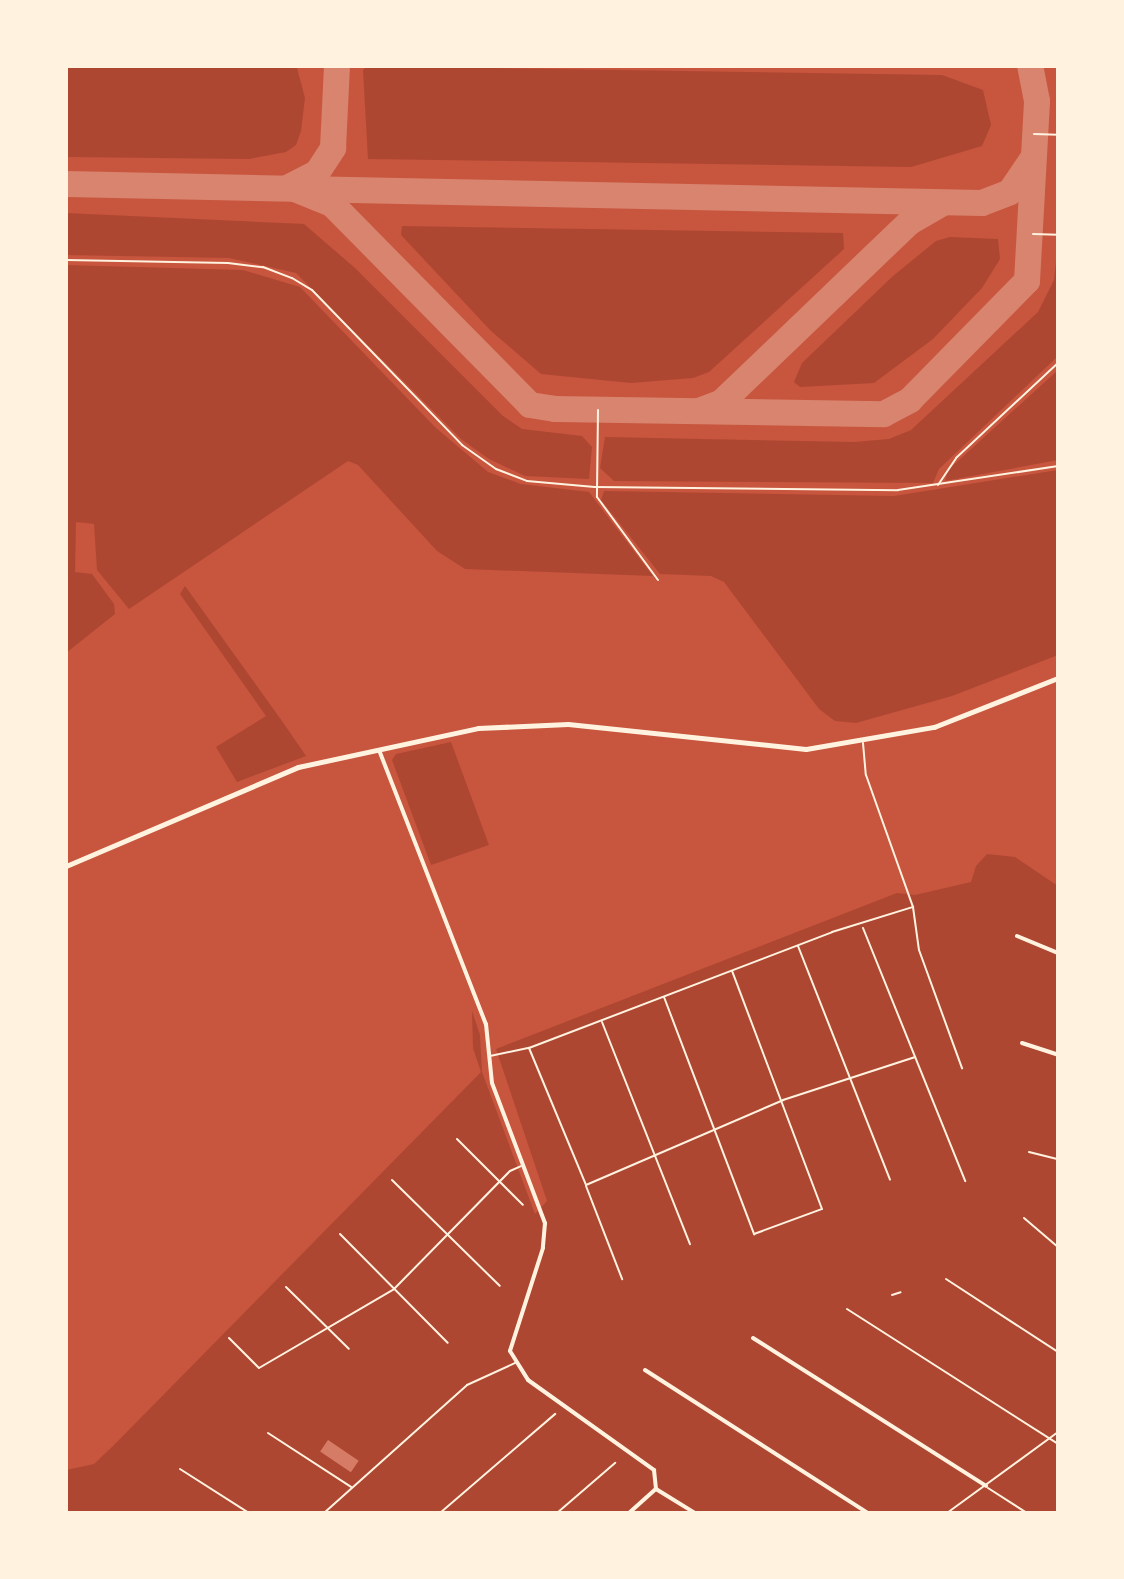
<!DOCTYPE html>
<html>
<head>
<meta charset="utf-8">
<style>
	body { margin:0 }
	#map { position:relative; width:1124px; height:1579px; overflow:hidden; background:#c8553d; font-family:Quicksand,sans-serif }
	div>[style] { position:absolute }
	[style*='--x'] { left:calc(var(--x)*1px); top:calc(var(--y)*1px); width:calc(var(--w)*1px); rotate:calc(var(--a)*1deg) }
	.green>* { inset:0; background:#ae4732 }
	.taxiway>* { height:26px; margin:-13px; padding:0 13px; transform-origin:13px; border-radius:13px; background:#d8846e }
	.building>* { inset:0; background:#d67c66; transform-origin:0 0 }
	.path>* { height:2px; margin:-1px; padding:0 1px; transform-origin:1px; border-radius:1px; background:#fff3e0 }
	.service>* { height:2px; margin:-1px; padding:0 1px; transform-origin:1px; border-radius:1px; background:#fff3e0 }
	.minor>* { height:4px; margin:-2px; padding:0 2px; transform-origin:2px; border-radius:2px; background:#fff3e0 }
	.tertiary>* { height:5px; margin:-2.5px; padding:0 2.5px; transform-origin:2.5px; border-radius:2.5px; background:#fff3e0 }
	span { translate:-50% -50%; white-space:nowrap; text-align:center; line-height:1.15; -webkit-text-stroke:8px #fff3e0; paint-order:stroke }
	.frame { position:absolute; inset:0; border:68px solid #fff3e0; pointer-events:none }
</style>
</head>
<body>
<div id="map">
	<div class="green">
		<i style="clip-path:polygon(66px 66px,290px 66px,297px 68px,305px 98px,301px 131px,296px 145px,286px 152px,249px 159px,66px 157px)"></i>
		<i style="clip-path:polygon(367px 66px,942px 75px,983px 90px,991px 125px,982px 146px,911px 167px,368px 159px,363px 70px)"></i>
		<i style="clip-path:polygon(66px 213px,304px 224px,355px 268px,503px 416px,522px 429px,582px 436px,592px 447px,589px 479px,525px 476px,489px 459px,461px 439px,296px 273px,229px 258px,66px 255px)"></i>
		<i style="clip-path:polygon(402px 226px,843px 233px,844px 249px,709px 372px,693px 378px,631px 383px,541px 374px,491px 331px,401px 235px)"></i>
		<i style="clip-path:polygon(950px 237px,998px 239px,1000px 259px,982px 288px,933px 339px,874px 383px,800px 387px,794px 382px,802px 363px,893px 276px,936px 241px)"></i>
		<i style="clip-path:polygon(1058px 243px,1058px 356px,939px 469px,933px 483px,614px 481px,600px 468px,605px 437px,854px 442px,889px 439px,911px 430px,1038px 312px,1054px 280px)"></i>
		<i style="clip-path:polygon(66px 265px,243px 270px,300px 287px,435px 427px,488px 472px,521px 484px,589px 492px,653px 576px,465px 569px,437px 551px,358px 465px,348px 461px,129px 609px,97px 570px,94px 524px,76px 522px,75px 572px,92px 574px,114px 604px,115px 614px,66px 653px)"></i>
		<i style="clip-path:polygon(1058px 370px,1058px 460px,945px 481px,948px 470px)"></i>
		<i style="clip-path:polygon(1058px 470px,1058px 655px,952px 696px,856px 723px,835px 721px,819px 709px,724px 582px,711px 576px,660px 574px,601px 500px,604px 491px,894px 496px)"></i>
		<i style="clip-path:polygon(185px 586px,282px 721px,306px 756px,237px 782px,216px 747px,266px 716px,180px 594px)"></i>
		<i style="clip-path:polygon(451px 742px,489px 845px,431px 865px,392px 760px,396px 754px)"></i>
		<i style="clip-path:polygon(987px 854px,1015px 857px,1058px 886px,1058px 1513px,66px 1513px,66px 1470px,94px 1464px,113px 1446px,481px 1072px,473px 1048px,472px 1011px,480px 1035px,482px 1072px,535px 1214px,547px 1201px,496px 1049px,897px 893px,915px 895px,971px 882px,976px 866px)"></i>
	</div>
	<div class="taxiway">
		<i style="--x:66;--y:184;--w:916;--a:1.19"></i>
		<i style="--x:982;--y:203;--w:30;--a:-21"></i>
		<i style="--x:1010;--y:192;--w:41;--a:-55.9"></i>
		<i style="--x:287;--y:188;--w:34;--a:-27"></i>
		<i style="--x:317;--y:173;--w:30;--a:-57"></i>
		<i style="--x:333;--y:148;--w:82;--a:-87.2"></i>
		<i style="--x:297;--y:190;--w:38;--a:22"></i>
		<i style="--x:332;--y:204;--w:282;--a:45.4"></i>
		<i style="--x:530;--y:405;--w:25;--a:9"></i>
		<i style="--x:555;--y:409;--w:329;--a:0.9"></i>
		<i style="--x:884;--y:414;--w:30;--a:-28"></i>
		<i style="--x:910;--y:400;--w:167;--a:-45.5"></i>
		<i style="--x:1027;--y:281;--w:180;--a:-86.8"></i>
		<i style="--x:1037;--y:101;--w:36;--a:-101"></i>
		<i style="--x:699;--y:411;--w:25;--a:-21"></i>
		<i style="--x:722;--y:402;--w:260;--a:-43.8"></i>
		<i style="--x:910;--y:222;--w:36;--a:-30"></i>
	</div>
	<div class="building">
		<i style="left:328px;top:1440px;width:37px;height:14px;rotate:34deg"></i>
	</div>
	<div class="path">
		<i style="--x:892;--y:1295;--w:9;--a:-18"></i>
	</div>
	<div class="service">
		<i style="--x:1034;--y:134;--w:24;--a:2"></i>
		<i style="--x:1033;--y:234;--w:25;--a:2"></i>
		<i style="--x:66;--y:260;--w:162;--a:1.1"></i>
		<i style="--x:228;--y:263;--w:35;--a:7"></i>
		<i style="--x:263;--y:267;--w:31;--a:21"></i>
		<i style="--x:292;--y:278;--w:23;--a:31"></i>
		<i style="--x:312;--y:290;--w:216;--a:45.9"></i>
		<i style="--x:462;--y:445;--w:42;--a:35.2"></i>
		<i style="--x:496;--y:469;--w:33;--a:21"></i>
		<i style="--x:527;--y:481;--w:68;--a:5"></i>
		<i style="--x:595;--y:487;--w:303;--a:0.6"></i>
		<i style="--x:898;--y:490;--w:162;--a:-8.5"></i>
		<i style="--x:598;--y:410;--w:87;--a:90.7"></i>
		<i style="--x:597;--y:497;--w:103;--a:53.7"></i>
		<i style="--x:938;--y:485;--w:32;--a:-56"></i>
		<i style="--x:956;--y:458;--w:139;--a:-43"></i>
		<i style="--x:863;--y:743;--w:32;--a:85"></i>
		<i style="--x:866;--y:775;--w:140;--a:70.4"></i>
		<i style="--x:913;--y:907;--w:43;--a:82.1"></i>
		<i style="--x:919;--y:950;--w:126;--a:70"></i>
		<i style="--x:863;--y:928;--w:273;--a:68"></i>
		<i style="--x:798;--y:946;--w:251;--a:68.5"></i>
		<i style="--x:664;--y:997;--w:254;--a:69.2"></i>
		<i style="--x:754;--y:1234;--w:72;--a:-20.2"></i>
		<i style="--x:822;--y:1209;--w:254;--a:-110.7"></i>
		<i style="--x:602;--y:1022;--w:239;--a:68.4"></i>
		<i style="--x:529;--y:1048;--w:148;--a:67.4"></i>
		<i style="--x:586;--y:1185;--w:215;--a:-23.3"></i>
		<i style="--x:783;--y:1100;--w:139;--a:-18"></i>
		<i style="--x:490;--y:1056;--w:40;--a:-12"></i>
		<i style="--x:529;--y:1048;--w:324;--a:-20.9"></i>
		<i style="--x:832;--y:932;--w:85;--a:-17.2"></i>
		<i style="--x:457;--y:1139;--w:93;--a:45"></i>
		<i style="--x:1029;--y:1152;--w:30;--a:14"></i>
		<i style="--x:392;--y:1180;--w:151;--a:44.5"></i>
		<i style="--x:586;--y:1186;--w:100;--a:68.8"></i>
		<i style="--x:1024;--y:1218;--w:45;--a:40.5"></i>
		<i style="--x:340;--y:1234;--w:153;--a:45.3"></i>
		<i style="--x:946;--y:1279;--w:134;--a:33.1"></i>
		<i style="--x:286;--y:1287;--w:88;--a:44.5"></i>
		<i style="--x:847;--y:1309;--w:250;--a:32.6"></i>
		<i style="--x:229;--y:1338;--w:42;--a:45"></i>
		<i style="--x:259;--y:1368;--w:156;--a:-30.3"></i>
		<i style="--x:394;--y:1289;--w:165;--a:-45.5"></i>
		<i style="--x:510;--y:1171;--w:12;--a:-24"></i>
		<i style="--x:268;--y:1433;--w:99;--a:33"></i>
		<i style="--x:180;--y:1469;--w:82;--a:32.5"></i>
		<i style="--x:988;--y:1488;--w:46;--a:32.7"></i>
		<i style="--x:324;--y:1513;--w:192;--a:-41.8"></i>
		<i style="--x:467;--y:1385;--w:53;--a:-24.6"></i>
		<i style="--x:440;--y:1513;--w:152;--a:-40.7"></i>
		<i style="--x:557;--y:1513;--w:77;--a:-40.8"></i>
		<i style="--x:947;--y:1513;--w:137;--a:-36.1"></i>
	</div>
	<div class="minor">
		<i style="--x:379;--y:750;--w:294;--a:68.7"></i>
		<i style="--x:486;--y:1024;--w:59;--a:84.2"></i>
		<i style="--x:492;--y:1083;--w:150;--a:69.3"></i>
		<i style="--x:545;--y:1223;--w:25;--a:95"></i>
		<i style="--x:543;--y:1248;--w:108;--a:107.8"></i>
		<i style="--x:510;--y:1351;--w:34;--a:58"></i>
		<i style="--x:528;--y:1380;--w:155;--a:35.5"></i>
		<i style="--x:654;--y:1470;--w:19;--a:84"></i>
		<i style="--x:1017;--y:936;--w:44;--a:22.5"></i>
		<i style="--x:1022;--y:1043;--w:38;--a:18"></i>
		<i style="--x:753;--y:1338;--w:276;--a:32.4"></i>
		<i style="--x:645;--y:1370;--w:265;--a:32.7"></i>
		<i style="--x:656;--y:1489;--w:46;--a:31.6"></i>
		<i style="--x:629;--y:1513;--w:36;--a:-42"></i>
	</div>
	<div class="tertiary">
		<i style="--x:66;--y:866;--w:252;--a:-23.1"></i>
		<i style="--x:298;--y:767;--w:184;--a:-12.2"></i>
		<i style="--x:478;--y:728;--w:90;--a:-2.5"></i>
		<i style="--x:568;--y:724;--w:239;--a:6"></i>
		<i style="--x:806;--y:749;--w:130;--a:-9.8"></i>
		<i style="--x:934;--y:727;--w:133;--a:-21.6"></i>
	</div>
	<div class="frame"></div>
</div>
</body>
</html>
